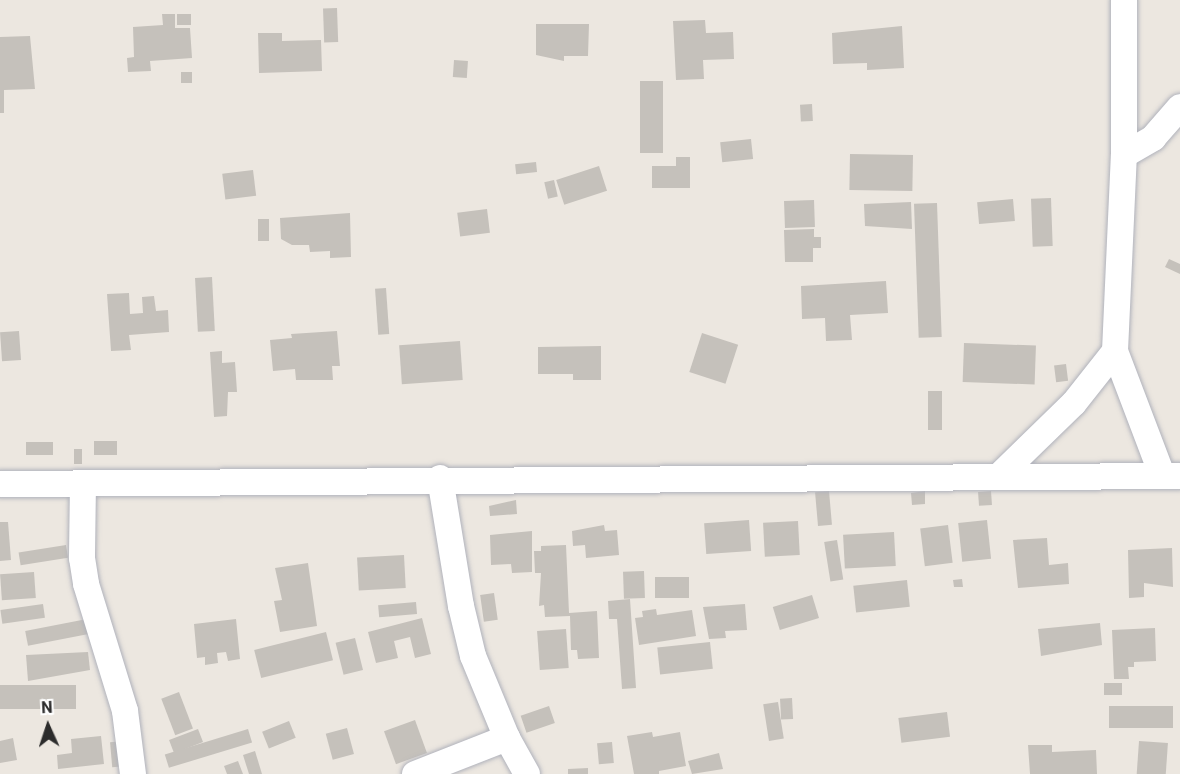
<!DOCTYPE html>
<html>
<head>
<meta charset="utf-8">
<style>
	body { margin:0 }
	#map { position:relative; width:1180px; height:774px; overflow:hidden; background:#ece7e0; font-family:Roboto,sans-serif }
	div>[style] { position:absolute }
	[style*='--x'] { left:calc(var(--x)*1px); top:calc(var(--y)*1px); width:calc(var(--w)*1px); rotate:calc(var(--a)*1deg) }
	.building>* { inset:0; background:#c5c1bb; transform-origin:0 0 }
	.roads { filter:drop-shadow(0 0 2px #b0b2bb) drop-shadow(0 0 2px #b0b2bb) }
	.minor>* { height:26px; margin:-13px; padding:0 13px; transform-origin:13px; border-radius:13px; background:#fff }
	span { translate:-50% -50%; white-space:nowrap; text-align:center; line-height:1.15; -webkit-text-stroke:6px #fff; paint-order:stroke }
	.north { position:absolute; left:18px; top:696px; width:60px; height:60px; -webkit-text-stroke:4px #fff; paint-order:stroke; rotate:357deg; font-size:16px; font-weight:700; line-height:24px; text-align:center; color:#2c2c2c }
	.north::after { content:''; display:block; margin:auto; width:21px; height:27px; background:#2c2c2c; clip-path:polygon(50% 0,100% 100%,50% 72%,0 100%) }
</style>
</head>
<body>
<div id="map">
	<div class="building">
		<i style="left:337px;top:8px;width:34px;height:14px;rotate:88deg"></i>
		<i style="clip-path:polygon(162px 14px,175px 14px,175px 28px,190px 28px,192px 58px,150px 61px,151px 71px,128px 72px,127px 58px,134px 57px,133px 27px,163px 25px)"></i>
		<i style="left:177px;top:14px;width:14px;height:11px"></i>
		<i style="clip-path:polygon(705px 20px,706px 33px,733px 32px,734px 59px,703px 60px,704px 79px,676px 80px,673px 21px)"></i>
		<i style="clip-path:polygon(536px 24px,589px 24px,588px 56px,564px 56px,564px 61px,536px 55px)"></i>
		<i style="clip-path:polygon(902px 26px,904px 68px,867px 70px,867px 63px,833px 64px,832px 33px)"></i>
		<i style="clip-path:polygon(258px 33px,282px 33px,282px 41px,321px 40px,322px 71px,259px 73px)"></i>
		<i style="clip-path:polygon(30px 36px,35px 89px,4px 90px,4px 113px,0 113px,0 37px)"></i>
		<i style="left:454px;top:60px;width:14px;height:17px;rotate:4deg"></i>
		<i style="left:181px;top:72px;width:11px;height:11px"></i>
		<i style="left:640px;top:81px;width:23px;height:72px"></i>
		<i style="left:812px;top:104px;width:17px;height:12px;rotate:87deg"></i>
		<i style="left:751px;top:139px;width:20px;height:31px;rotate:84deg"></i>
		<i style="left:850px;top:154px;width:63px;height:36px;rotate:1deg"></i>
		<i style="clip-path:polygon(676px 157px,690px 157px,690px 188px,652px 188px,652px 166px,676px 166px)"></i>
		<i style="left:536px;top:162px;width:10px;height:21px;rotate:84deg"></i>
		<i style="left:599px;top:166px;width:26px;height:45px;rotate:72deg"></i>
		<i style="left:253px;top:170px;width:26px;height:31px;rotate:83deg"></i>
		<i style="left:554px;top:180px;width:17px;height:10px;rotate:77deg"></i>
		<i style="left:1051px;top:198px;width:48px;height:20px;rotate:88deg"></i>
		<i style="left:1013px;top:199px;width:22px;height:36px;rotate:85deg"></i>
		<i style="left:814px;top:200px;width:27px;height:30px;rotate:88deg"></i>
		<i style="clip-path:polygon(911px 202px,912px 229px,865px 226px,864px 204px)"></i>
		<i style="left:937px;top:203px;width:134px;height:23px;rotate:88deg"></i>
		<i style="left:487px;top:209px;width:24px;height:30px;rotate:83deg"></i>
		<i style="clip-path:polygon(350px 213px,351px 257px,330px 258px,330px 251px,310px 252px,309px 245px,292px 245px,281px 239px,280px 218px)"></i>
		<i style="left:258px;top:219px;width:11px;height:22px"></i>
		<i style="clip-path:polygon(814px 229px,814px 237px,821px 237px,821px 248px,813px 248px,813px 262px,785px 262px,784px 230px)"></i>
		<i style="clip-path:polygon(1169px 259px,1180px 264px,1180px 274px,1165px 267px)"></i>
		<i style="left:212px;top:277px;width:54px;height:17px;rotate:87deg"></i>
		<i style="clip-path:polygon(886px 281px,888px 313px,850px 315px,852px 340px,826px 341px,825px 318px,802px 319px,801px 286px)"></i>
		<i style="left:386px;top:288px;width:46px;height:11px;rotate:86deg"></i>
		<i style="clip-path:polygon(129px 293px,130px 314px,143px 313px,142px 297px,154px 296px,156px 311px,168px 310px,169px 332px,129px 335px,131px 350px,111px 351px,107px 294px)"></i>
		<i style="left:19px;top:331px;width:29px;height:19px;rotate:86deg"></i>
		<i style="clip-path:polygon(337px 331px,340px 366px,332px 366px,333px 380px,296px 380px,295px 369px,273px 371px,270px 340px,292px 338px,291px 334px)"></i>
		<i style="left:702px;top:333px;width:38px;height:41px;rotate:18deg"></i>
		<i style="left:460px;top:341px;width:39px;height:61px;rotate:86deg"></i>
		<i style="left:964px;top:343px;width:72px;height:39px;rotate:2deg"></i>
		<i style="clip-path:polygon(601px 346px,601px 380px,573px 380px,573px 374px,538px 374px,538px 347px)"></i>
		<i style="clip-path:polygon(222px 351px,222px 363px,235px 362px,237px 392px,228px 392px,227px 416px,214px 417px,210px 352px)"></i>
		<i style="left:1066px;top:364px;width:17px;height:12px;rotate:83deg"></i>
		<i style="left:928px;top:391px;width:14px;height:39px"></i>
		<i style="left:94px;top:441px;width:23px;height:14px"></i>
		<i style="left:26px;top:442px;width:27px;height:13px"></i>
		<i style="left:74px;top:449px;width:8px;height:15px"></i>
		<i style="left:829px;top:491px;width:34px;height:14px;rotate:85deg"></i>
		<i style="clip-path:polygon(925px 491px,925px 504px,912px 505px,911px 493px)"></i>
		<i style="left:991px;top:491px;width:14px;height:13px;rotate:86deg"></i>
		<i style="clip-path:polygon(516px 500px,517px 514px,490px 516px,489px 506px)"></i>
		<i style="left:749px;top:520px;width:31px;height:45px;rotate:86deg"></i>
		<i style="left:987px;top:520px;width:39px;height:29px;rotate:84deg"></i>
		<i style="left:798px;top:521px;width:34px;height:35px;rotate:87deg"></i>
		<i style="clip-path:polygon(0 522px,8px 522px,11px 560px,0 561px)"></i>
		<i style="clip-path:polygon(604px 525px,605px 531px,617px 530px,619px 555px,586px 558px,585px 545px,573px 546px,572px 531px)"></i>
		<i style="left:948px;top:525px;width:38px;height:28px;rotate:83deg"></i>
		<i style="clip-path:polygon(532px 531px,532px 572px,512px 573px,511px 564px,491px 565px,490px 535px)"></i>
		<i style="left:894px;top:532px;width:34px;height:51px;rotate:87deg"></i>
		<i style="clip-path:polygon(1047px 538px,1049px 565px,1068px 563px,1069px 584px,1018px 588px,1013px 540px)"></i>
		<i style="left:837px;top:540px;width:40px;height:13px;rotate:81deg"></i>
		<i style="left:66px;top:545px;width:13px;height:48px;rotate:81deg"></i>
		<i style="clip-path:polygon(566px 545px,569px 613px,597px 611px,599px 658px,578px 659px,577px 650px,571px 650px,570px 616px,545px 617px,544px 605px,539px 606px,541px 573px,535px 573px,534px 551px,541px 551px,541px 546px)"></i>
		<i style="clip-path:polygon(1172px 548px,1173px 587px,1144px 583px,1144px 597px,1129px 598px,1128px 550px)"></i>
		<i style="left:404px;top:555px;width:33px;height:47px;rotate:87deg"></i>
		<i style="clip-path:polygon(308px 563px,317px 626px,280px 632px,274px 601px,282px 600px,275px 568px)"></i>
		<i style="left:644px;top:571px;width:27px;height:21px;rotate:88deg"></i>
		<i style="left:34px;top:572px;width:26px;height:34px;rotate:86deg"></i>
		<i style="left:655px;top:577px;width:34px;height:21px"></i>
		<i style="clip-path:polygon(962px 579px,963px 587px,954px 587px,953px 580px)"></i>
		<i style="left:907px;top:580px;width:27px;height:54px;rotate:84deg"></i>
		<i style="left:494px;top:593px;width:27px;height:14px;rotate:82deg"></i>
		<i style="left:812px;top:595px;width:24px;height:41px;rotate:73deg"></i>
		<i style="clip-path:polygon(630px 599px,636px 688px,622px 689px,617px 619px,609px 619px,608px 601px)"></i>
		<i style="left:416px;top:602px;width:12px;height:38px;rotate:85deg"></i>
		<i style="left:43px;top:604px;width:14px;height:43px;rotate:82deg"></i>
		<i style="clip-path:polygon(745px 604px,747px 630px,725px 631px,726px 638px,709px 639px,703px 607px)"></i>
		<i style="clip-path:polygon(656px 609px,657px 615px,692px 610px,696px 636px,639px 645px,635px 618px,643px 617px,642px 611px)"></i>
		<i style="clip-path:polygon(422px 618px,431px 654px,415px 658px,410px 637px,394px 641px,398px 658px,376px 663px,368px 632px)"></i>
		<i style="left:87px;top:619px;width:15px;height:63px;rotate:79deg"></i>
		<i style="clip-path:polygon(236px 619px,240px 659px,228px 661px,226px 652px,217px 653px,218px 663px,205px 665px,205px 657px,197px 658px,194px 624px)"></i>
		<i style="clip-path:polygon(1100px 623px,1102px 645px,1041px 656px,1038px 629px)"></i>
		<i style="clip-path:polygon(1155px 628px,1156px 661px,1134px 662px,1134px 667px,1128px 667px,1129px 679px,1114px 679px,1112px 630px)"></i>
		<i style="left:566px;top:629px;width:39px;height:29px;rotate:86deg"></i>
		<i style="left:326px;top:632px;width:29px;height:74px;rotate:76deg"></i>
		<i style="left:355px;top:638px;width:33px;height:20px;rotate:76deg"></i>
		<i style="left:710px;top:642px;width:27px;height:53px;rotate:84deg"></i>
		<i style="clip-path:polygon(88px 652px,90px 670px,28px 681px,26px 655px)"></i>
		<i style="left:1122px;top:683px;width:12px;height:18px;rotate:90deg"></i>
		<i style="left:76px;top:685px;width:24px;height:76px;rotate:90deg"></i>
		<i style="left:179px;top:692px;width:39px;height:19px;rotate:69deg"></i>
		<i style="left:792px;top:698px;width:21px;height:12px;rotate:87deg"></i>
		<i style="left:778px;top:702px;width:37px;height:15px;rotate:81deg"></i>
		<i style="left:549px;top:706px;width:18px;height:30px;rotate:71deg"></i>
		<i style="left:1173px;top:706px;width:22px;height:64px;rotate:90deg"></i>
		<i style="left:947px;top:712px;width:25px;height:49px;rotate:83deg"></i>
		<i style="left:415px;top:720px;width:35px;height:33px;rotate:70deg"></i>
		<i style="left:289px;top:721px;width:18px;height:29px;rotate:68deg"></i>
		<i style="left:347px;top:728px;width:27px;height:22px;rotate:75deg"></i>
		<i style="left:198px;top:729px;width:14px;height:31px;rotate:69deg"></i>
		<i style="left:248px;top:729px;width:14px;height:87px;rotate:73deg"></i>
		<i style="clip-path:polygon(652px 732px,653px 737px,680px 732px,686px 766px,659px 771px,659px 774px,634px 774px,627px 736px)"></i>
		<i style="clip-path:polygon(101px 736px,104px 764px,58px 769px,57px 755px,72px 753px,71px 739px)"></i>
		<i style="clip-path:polygon(13px 738px,17px 760px,0 763px,0 741px)"></i>
		<i style="left:125px;top:741px;width:25px;height:15px;rotate:85deg"></i>
		<i style="left:1139px;top:741px;width:29px;height:33px;rotate:4deg"></i>
		<i style="left:612px;top:742px;width:21px;height:15px;rotate:85deg"></i>
		<i style="clip-path:polygon(1028px 745px,1052px 745px,1052px 752px,1096px 750px,1097px 774px,1030px 774px)"></i>
		<i style="clip-path:polygon(255px 751px,262px 774px,249px 774px,243px 755px)"></i>
		<i style="clip-path:polygon(719px 753px,723px 769px,692px 774px,688px 761px)"></i>
		<i style="clip-path:polygon(238px 761px,243px 774px,227px 774px,224px 766px)"></i>
		<i style="clip-path:polygon(588px 768px,588px 774px,568px 774px,568px 769px)"></i>
	</div>
	<div class="roads">
		<div class="minor">
			<i style="--x:1124;--y:155;--w:34;--a:-30"></i>
			<i style="--x:1153;--y:138;--w:41;--a:-48.9"></i>
			<i style="--x:1115;--y:351;--w:133;--a:69.2"></i>
			<i style="--x:1000;--y:475;--w:103;--a:-44.2"></i>
			<i style="--x:1074;--y:403;--w:66;--a:-51.7"></i>
			<i style="--x:1115;--y:351;--w:196;--a:-87.4"></i>
			<i style="--x:1124;--y:155;--w:155;--a:-90"></i>
			<i style="--x:440;--y:478;--w:130;--a:80.7"></i>
			<i style="--x:461;--y:606;--w:51;--a:76.5"></i>
			<i style="--x:473;--y:656;--w:89;--a:67.5"></i>
			<i style="--x:507;--y:738;--w:41;--a:60.9"></i>
			<i style="--x:83;--y:483;--w:75;--a:90.8"></i>
			<i style="--x:82;--y:558;--w:26;--a:81"></i>
			<i style="--x:86;--y:584;--w:133;--a:72.9"></i>
			<i style="--x:125;--y:711;--w:64;--a:82.8"></i>
			<i style="--x:0;--y:484;--w:1180;--a:-0.39"></i>
			<i style="--x:415;--y:774;--w:99;--a:-21.4"></i>
		</div>
	</div>
	<div class="north">N</div>
</div>
</body>
</html>
